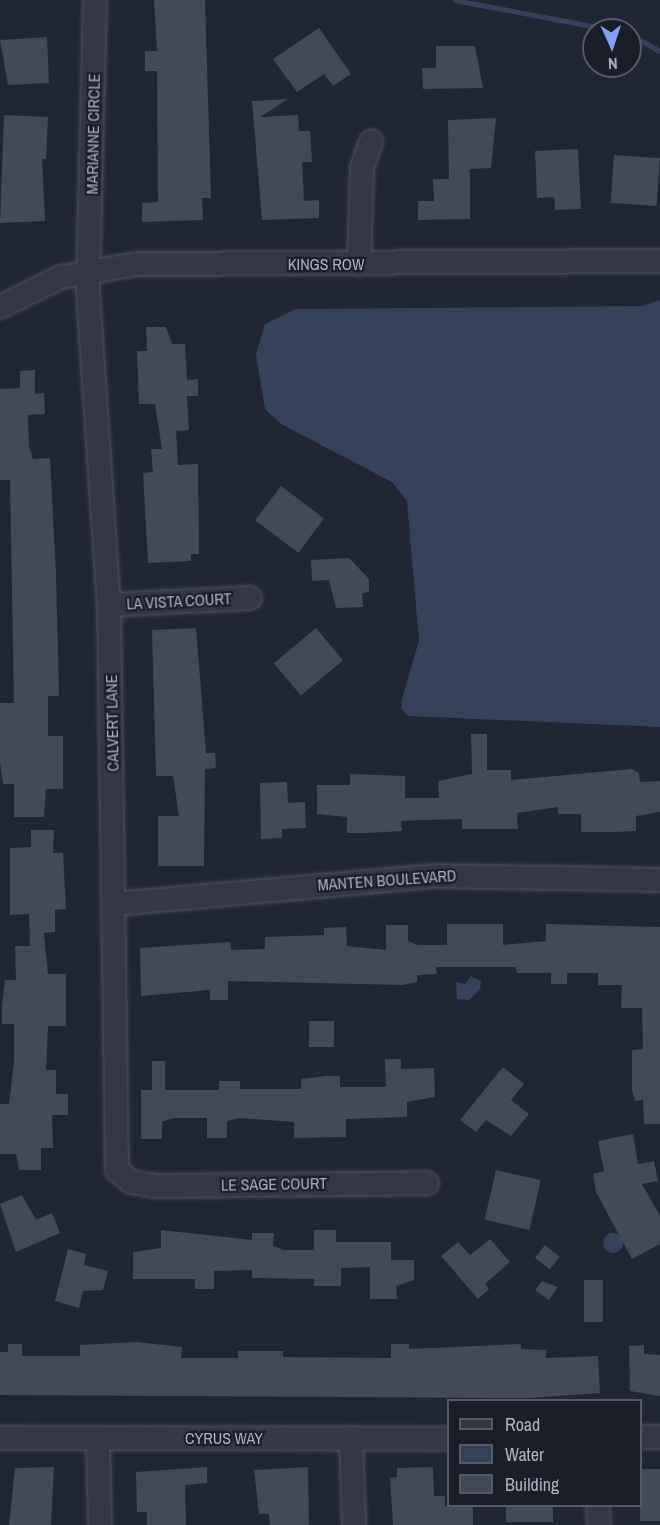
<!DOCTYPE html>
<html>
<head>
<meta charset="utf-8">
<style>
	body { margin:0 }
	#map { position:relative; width:660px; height:1525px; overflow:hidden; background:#202634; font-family:"Archivo Narrow",sans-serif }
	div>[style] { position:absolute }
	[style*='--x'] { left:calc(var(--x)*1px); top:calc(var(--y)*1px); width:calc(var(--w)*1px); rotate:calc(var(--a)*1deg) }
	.water>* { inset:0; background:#36425c }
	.round { border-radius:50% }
	.stream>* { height:5px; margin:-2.5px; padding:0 2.5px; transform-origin:2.5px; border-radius:2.5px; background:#36425c }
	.building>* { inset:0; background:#424959; transform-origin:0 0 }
	.roads { filter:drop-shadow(0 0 2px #4e5360) drop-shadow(0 0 2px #4e5360) }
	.minor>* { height:22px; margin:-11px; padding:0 11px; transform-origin:11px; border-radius:11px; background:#343845 }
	span { translate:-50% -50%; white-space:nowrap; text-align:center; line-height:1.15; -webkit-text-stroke:4.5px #191e29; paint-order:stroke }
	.street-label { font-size:16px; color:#aeb3c2 }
	.legend { position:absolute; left:447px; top:1399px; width:195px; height:108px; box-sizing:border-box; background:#191e29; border:2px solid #555a66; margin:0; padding:8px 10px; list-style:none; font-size:18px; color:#aeb3c2 }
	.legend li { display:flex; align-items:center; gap:12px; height:30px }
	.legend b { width:30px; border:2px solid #555a66 }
	.north { position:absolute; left:582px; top:18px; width:60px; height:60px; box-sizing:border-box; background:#191e29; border:2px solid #555a66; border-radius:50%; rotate:177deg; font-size:16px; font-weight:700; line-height:24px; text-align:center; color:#aeb3c2 }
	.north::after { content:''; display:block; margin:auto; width:21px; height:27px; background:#84a0f0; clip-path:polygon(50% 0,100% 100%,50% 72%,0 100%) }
</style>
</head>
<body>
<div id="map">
	<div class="water">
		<i style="clip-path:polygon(660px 300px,660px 727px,408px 716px,401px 708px,403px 695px,419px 641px,407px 501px,392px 482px,281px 424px,265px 409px,256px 354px,265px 324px,296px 309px,642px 306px)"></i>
		<i style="clip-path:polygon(471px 976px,481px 981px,480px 989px,469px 1000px,457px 999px,456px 982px,465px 984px)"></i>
		<i class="round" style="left:603px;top:1233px;width:20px;height:20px"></i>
	</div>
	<div class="stream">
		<i style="--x:455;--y:0;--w:160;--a:10.8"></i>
		<i style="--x:630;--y:34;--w:34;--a:30"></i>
	</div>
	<div class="building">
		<i style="clip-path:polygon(154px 0,205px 0,211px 198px,202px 198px,203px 220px,142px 222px,142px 203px,158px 202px,157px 71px,145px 71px,145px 51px,157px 51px)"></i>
		<i style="clip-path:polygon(319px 28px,351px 74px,333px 86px,324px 74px,297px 92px,273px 59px)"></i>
		<i style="clip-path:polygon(47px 37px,49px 83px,8px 85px,0 40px)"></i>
		<i style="clip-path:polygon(436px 46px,475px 46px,483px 88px,423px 89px,422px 68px,436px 68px)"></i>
		<i style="clip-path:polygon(288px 99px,260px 117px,298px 115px,299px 131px,310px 131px,312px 162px,302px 162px,304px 201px,319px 200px,319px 218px,262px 220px,252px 101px)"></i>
		<i style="clip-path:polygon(4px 115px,48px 117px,46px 159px,42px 159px,45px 221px,0 223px)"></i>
		<i style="clip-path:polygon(496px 118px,491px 168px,470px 169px,470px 219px,418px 220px,418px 201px,434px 201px,433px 179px,449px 179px,448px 120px)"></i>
		<i style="clip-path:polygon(578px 149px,581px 209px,555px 210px,554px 197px,537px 198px,535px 151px)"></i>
		<i style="left:614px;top:155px;width:46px;height:48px;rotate:4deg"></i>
		<i style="clip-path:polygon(146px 327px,166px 327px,172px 344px,185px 344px,187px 380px,198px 379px,198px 396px,187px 396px,189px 430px,176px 431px,178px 465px,198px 464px,199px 554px,191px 554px,191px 561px,148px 563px,143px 473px,153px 472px,151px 449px,162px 449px,155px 404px,139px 404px,137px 351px,147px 351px)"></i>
		<i style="clip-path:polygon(35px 370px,35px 394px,44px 393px,45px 414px,28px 415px,29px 446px,33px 459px,50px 458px,56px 574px,59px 696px,48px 696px,48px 736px,63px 736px,63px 789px,46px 789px,44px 817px,14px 817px,14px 784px,3px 784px,0 762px,0 703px,14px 703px,10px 480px,0 480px,0 389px,20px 388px,20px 371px)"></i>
		<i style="left:281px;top:486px;width:54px;height:43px;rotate:37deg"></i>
		<i style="clip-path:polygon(349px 558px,369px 579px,369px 592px,362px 593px,363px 607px,336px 608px,329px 580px,312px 581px,311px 560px)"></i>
		<i style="clip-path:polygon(196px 628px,206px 753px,215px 753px,216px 768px,205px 769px,204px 866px,158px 866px,158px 816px,179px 816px,173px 776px,156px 776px,152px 630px)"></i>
		<i style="left:316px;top:628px;width:42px;height:55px;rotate:50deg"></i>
		<i style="clip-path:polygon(471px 734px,487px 734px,487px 770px,511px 770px,511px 780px,632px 769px,639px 773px,640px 782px,660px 781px,660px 812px,636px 816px,636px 831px,615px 832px,581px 832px,581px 814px,558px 814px,558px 807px,517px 813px,518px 829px,462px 829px,462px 819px,424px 820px,401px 821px,402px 831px,368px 833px,347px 833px,347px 817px,317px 814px,317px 785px,350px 785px,350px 774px,405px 776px,405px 798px,439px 798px,438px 781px,472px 774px)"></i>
		<i style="clip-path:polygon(287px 782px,288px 803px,305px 802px,306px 828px,282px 829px,282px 838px,261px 839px,260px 783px)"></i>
		<i style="clip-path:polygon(31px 830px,54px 830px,53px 853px,63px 853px,66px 909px,55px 910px,55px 932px,44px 933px,48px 974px,66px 974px,66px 1026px,48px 1026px,46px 1070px,56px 1070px,56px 1094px,68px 1094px,68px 1115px,52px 1115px,53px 1148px,41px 1148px,41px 1170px,19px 1170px,16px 1154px,0 1154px,0 1104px,9px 1104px,14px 1062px,14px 1024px,2px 1024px,2px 1006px,5px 980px,16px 980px,15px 946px,30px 946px,29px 914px,10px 915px,10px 848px,31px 847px)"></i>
		<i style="clip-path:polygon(447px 924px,503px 924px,503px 945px,546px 941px,546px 924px,660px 927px,660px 1124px,644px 1124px,643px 1100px,635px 1101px,632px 1090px,632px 1050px,643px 1049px,642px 1008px,621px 1008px,622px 985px,598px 985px,598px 973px,567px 973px,567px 984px,551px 984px,551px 973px,517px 973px,516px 967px,436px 967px,437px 974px,417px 975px,417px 982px,403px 985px,228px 981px,228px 1000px,210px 1000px,210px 990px,141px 996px,140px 948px,230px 942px,231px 950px,265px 949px,265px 937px,324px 935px,324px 928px,346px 927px,347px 946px,386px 950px,386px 925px,408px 925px,408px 941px,418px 945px,447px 945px)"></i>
		<i style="left:309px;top:1021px;width:25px;height:26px"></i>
		<i style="clip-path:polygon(385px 1059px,401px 1059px,401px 1069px,434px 1068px,435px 1097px,407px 1102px,407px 1117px,346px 1119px,346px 1137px,294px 1138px,294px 1122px,239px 1118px,227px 1121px,227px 1138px,207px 1138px,207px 1118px,173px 1118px,162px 1122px,162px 1139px,141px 1139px,141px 1090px,152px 1090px,152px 1061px,165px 1061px,165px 1090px,219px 1090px,219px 1081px,240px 1081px,240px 1089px,301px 1089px,301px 1079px,325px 1076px,340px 1076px,340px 1087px,386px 1087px)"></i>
		<i style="clip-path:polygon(503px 1067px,524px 1084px,511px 1100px,529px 1114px,511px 1136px,486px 1120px,476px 1132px,460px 1120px)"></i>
		<i style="clip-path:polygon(633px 1134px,638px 1164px,654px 1161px,658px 1181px,642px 1184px,660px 1216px,660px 1244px,632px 1259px,596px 1192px,593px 1174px,604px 1171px,598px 1141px)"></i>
		<i style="left:496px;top:1170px;width:46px;height:51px;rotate:13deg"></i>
		<i style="clip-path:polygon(22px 1195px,36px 1220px,52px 1213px,60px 1233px,16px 1252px,0 1204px)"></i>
		<i style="clip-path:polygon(161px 1230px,252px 1240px,252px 1233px,274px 1233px,273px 1246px,284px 1250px,314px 1250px,314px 1230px,336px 1230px,336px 1242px,391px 1242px,391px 1260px,414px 1260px,414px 1280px,396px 1286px,397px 1299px,370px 1299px,370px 1267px,341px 1268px,341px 1286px,314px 1286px,314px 1279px,252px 1278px,252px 1270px,214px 1271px,214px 1289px,195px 1289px,195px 1279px,133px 1279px,133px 1252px,161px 1248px)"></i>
		<i style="clip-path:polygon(490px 1239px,510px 1262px,485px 1284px,489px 1289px,478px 1299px,441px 1256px,458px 1242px,470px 1255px)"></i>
		<i style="left:545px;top:1245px;width:19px;height:16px;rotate:39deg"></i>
		<i style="clip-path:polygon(68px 1249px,86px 1254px,84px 1265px,108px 1271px,103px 1290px,83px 1291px,79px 1308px,55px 1301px)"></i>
		<i style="left:584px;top:1280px;width:19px;height:42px"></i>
		<i style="clip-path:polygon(542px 1281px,558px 1287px,549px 1300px,535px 1290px)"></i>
		<i style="clip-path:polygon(136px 1342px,182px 1347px,181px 1358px,238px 1358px,238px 1351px,283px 1351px,283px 1357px,391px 1358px,391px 1344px,409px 1344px,409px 1349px,521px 1344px,521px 1349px,546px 1350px,546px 1358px,598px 1356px,600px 1393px,528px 1398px,0 1395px,0 1352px,8px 1352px,8px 1344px,22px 1344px,22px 1356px,80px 1356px,80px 1345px)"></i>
		<i style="clip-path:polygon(644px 1345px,644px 1354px,660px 1355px,660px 1396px,630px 1391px,629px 1346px)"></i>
		<i style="clip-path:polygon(54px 1467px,51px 1525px,9px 1525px,15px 1468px)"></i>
		<i style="clip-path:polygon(207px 1467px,207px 1483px,185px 1485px,186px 1525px,147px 1525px,147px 1512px,137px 1512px,136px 1472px)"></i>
		<i style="clip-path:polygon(308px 1467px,309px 1525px,270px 1525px,269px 1514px,259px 1514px,254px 1470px)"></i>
		<i style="clip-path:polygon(433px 1467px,434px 1496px,445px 1496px,445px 1506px,473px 1506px,473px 1525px,393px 1525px,390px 1478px,397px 1477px,397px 1468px)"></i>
		<i style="left:640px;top:1469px;width:20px;height:52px"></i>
		<i style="left:506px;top:1506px;width:47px;height:16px"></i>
	</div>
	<div class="roads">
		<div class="minor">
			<i style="--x:95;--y:0;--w:292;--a:91.4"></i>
			<i style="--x:88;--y:292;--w:314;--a:86.2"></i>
			<i style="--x:109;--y:605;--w:565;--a:89.19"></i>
			<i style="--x:117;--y:1170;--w:18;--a:41"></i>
			<i style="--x:131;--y:1182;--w:25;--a:9"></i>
			<i style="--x:156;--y:1186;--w:271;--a:-0.6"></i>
			<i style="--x:359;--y:264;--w:97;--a:-88.2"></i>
			<i style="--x:362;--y:167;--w:27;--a:-70"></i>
			<i style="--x:0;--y:307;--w:68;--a:-26.2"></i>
			<i style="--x:61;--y:277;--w:76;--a:-9.8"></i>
			<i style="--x:136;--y:264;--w:524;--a:-0.33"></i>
			<i style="--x:109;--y:605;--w:141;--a:-2.8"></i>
			<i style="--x:114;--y:904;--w:323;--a:-5"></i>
			<i style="--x:436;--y:876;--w:224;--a:1"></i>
			<i style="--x:640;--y:1437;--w:20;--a:0"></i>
			<i style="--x:0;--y:1438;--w:448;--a:0.1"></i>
			<i style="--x:98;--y:1438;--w:87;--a:88.7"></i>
			<i style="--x:351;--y:1438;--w:87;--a:88"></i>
			<i style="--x:598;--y:1506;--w:19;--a:87"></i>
		</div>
	</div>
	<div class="street-label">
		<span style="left:93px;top:134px;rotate:-89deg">MARIANNE CIRCLE</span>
		<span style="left:326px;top:264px">KINGS ROW</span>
		<span style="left:179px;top:601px;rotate:-3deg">LA VISTA COURT</span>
		<span style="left:112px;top:723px;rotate:-91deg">CALVERT LANE</span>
		<span style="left:387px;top:880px;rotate:-4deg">MANTEN BOULEVARD</span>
		<span style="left:274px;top:1184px;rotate:-1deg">LE SAGE COURT</span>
		<span style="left:224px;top:1438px">CYRUS WAY</span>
	</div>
	<ul class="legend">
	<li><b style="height:8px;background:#343845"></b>Road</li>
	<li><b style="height:16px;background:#36425c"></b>Water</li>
	<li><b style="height:16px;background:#424959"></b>Building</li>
	</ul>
	<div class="north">N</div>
</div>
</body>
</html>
